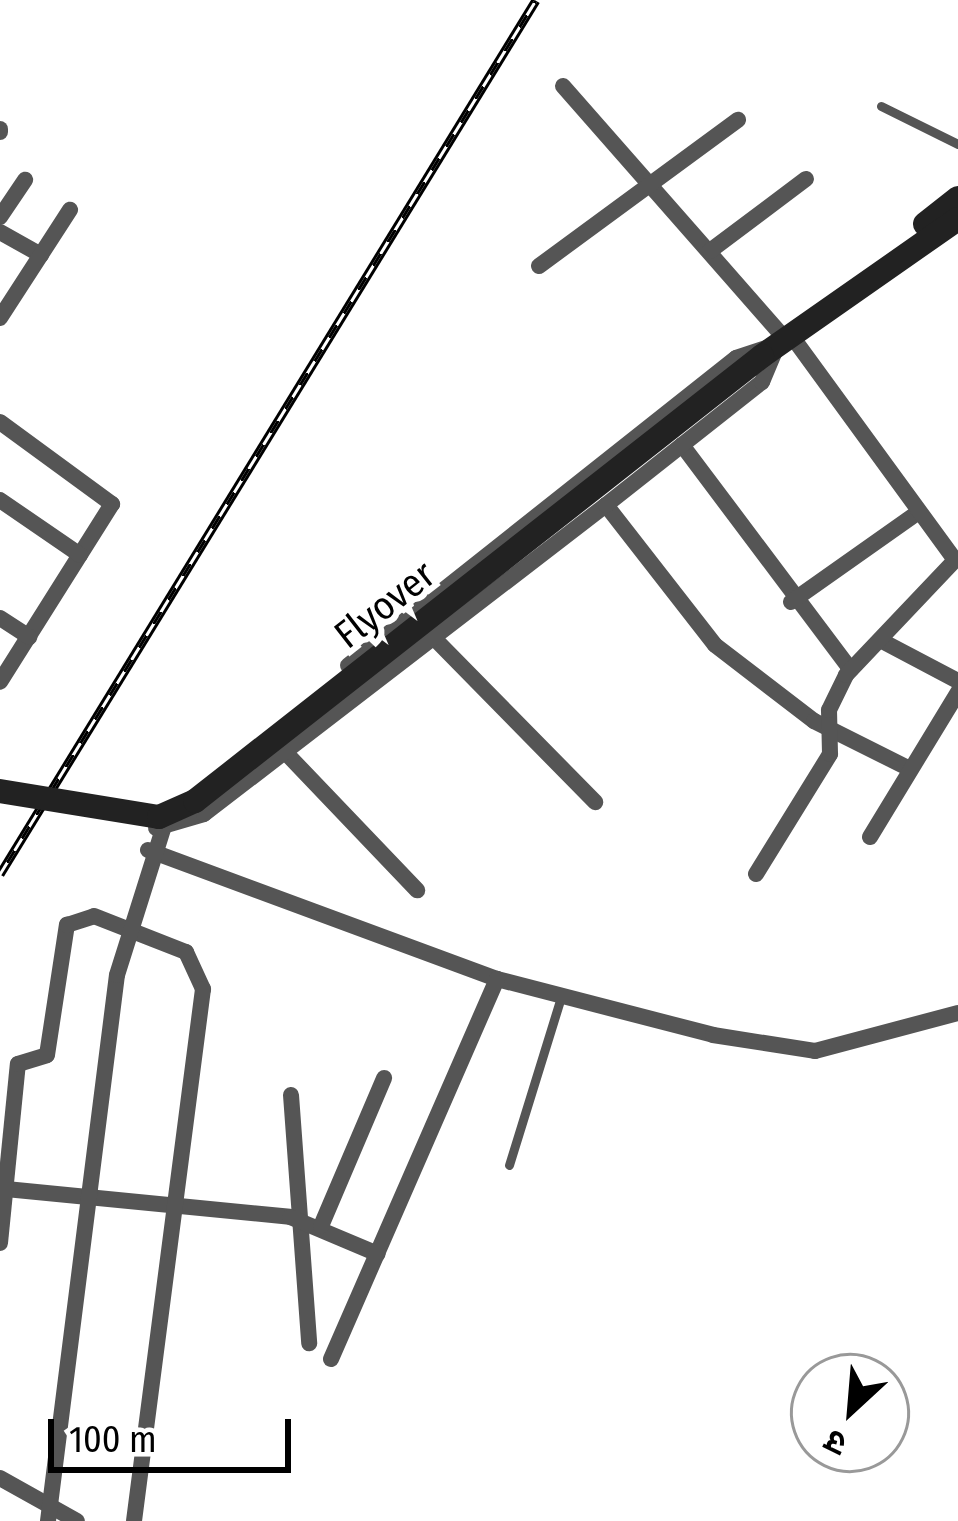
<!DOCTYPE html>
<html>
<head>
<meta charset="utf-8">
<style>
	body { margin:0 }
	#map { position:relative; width:958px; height:1521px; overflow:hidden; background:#fff; font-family:"Fira Sans Condensed","Noto Sans Devanagari",sans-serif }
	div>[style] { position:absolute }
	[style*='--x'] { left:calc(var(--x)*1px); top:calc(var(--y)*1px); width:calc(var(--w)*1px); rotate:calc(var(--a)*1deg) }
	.lane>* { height:9px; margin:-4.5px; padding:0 4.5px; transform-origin:4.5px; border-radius:4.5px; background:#555 }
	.street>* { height:16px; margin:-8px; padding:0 8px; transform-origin:8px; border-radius:8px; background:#555 }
	.secondary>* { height:24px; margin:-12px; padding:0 12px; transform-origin:12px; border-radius:12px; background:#222 }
	.rail>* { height:9px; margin-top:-4.5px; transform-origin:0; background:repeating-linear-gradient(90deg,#fff 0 14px,#000 0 28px); box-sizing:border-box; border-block:3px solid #000 }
	.secondary-bridge>* { height:24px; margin:-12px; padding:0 12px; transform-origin:12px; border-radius:12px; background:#222 }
	span { translate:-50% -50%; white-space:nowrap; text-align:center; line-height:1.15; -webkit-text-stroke:12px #fff; paint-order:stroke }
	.street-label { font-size:39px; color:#000 }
	.north { position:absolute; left:790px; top:1353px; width:120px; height:120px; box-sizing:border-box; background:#fff; border:3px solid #999; border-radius:50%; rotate:206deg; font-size:33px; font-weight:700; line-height:48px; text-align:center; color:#000 }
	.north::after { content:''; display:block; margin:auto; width:42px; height:54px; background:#000; clip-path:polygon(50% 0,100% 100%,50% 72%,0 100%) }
	.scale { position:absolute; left:48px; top:1419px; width:243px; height:54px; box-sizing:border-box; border:6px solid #000; border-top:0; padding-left:15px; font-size:36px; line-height:42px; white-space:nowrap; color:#000; -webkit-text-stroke:9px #fff; paint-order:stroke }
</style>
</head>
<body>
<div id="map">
	<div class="lane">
		<i style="--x:881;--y:106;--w:86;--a:26.3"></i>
		<i style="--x:509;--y:1165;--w:176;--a:-72.8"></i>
	</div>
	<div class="street">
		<i style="--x:563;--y:86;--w:337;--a:48.7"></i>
		<i style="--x:0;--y:129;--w:3;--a:90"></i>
		<i style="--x:0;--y:217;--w:45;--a:-56"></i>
		<i style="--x:0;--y:232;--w:47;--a:29.3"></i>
		<i style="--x:710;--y:251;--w:120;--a:-36.9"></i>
		<i style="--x:539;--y:266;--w:247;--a:-36.3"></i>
		<i style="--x:0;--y:318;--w:129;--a:-57.1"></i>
		<i style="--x:0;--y:422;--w:139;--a:36.2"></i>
		<i style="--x:112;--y:504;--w:210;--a:122.2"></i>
		<i style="--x:682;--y:445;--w:281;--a:53.1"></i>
		<i style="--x:0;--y:500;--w:97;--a:34.5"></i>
		<i style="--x:606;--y:505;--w:177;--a:52.1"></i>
		<i style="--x:715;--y:645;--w:125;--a:37.5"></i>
		<i style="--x:814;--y:721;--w:107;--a:26.6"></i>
		<i style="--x:791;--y:602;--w:154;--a:-35.2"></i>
		<i style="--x:0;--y:618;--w:35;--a:33"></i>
		<i style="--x:432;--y:636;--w:233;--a:45.5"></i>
		<i style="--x:882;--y:641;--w:86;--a:27.8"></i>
		<i style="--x:286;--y:753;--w:190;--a:46.3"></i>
		<i style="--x:156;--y:828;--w:50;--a:-16.3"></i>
		<i style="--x:204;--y:814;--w:507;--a:-37.55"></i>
		<i style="--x:606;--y:505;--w:199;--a:-38.3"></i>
		<i style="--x:762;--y:382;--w:41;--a:-67.2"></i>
		<i style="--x:778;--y:344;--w:44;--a:161.6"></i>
		<i style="--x:736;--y:358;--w:495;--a:141.6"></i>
		<i style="--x:870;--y:837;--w:170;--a:-58.7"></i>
		<i style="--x:148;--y:850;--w:372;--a:20.3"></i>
		<i style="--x:497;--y:979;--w:223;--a:14.5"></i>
		<i style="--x:713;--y:1035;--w:103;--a:8.9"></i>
		<i style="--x:815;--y:1051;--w:148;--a:-14.9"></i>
		<i style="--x:756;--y:874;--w:141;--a:-58.3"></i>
		<i style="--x:830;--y:754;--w:44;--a:-91.3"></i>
		<i style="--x:829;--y:710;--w:39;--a:-64"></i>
		<i style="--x:846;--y:675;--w:158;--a:-46.5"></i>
		<i style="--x:955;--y:560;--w:278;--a:-126.1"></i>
		<i style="--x:291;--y:1095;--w:249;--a:85.8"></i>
		<i style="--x:6;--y:1189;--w:285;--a:5.6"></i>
		<i style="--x:290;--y:1217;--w:95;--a:22.8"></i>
		<i style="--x:321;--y:1226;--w:161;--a:-66.9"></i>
		<i style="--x:0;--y:1243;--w:180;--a:-84.3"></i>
		<i style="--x:18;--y:1064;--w:30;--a:-17"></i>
		<i style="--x:47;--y:1055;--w:132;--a:-81.3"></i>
		<i style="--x:67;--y:925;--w:28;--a:-18"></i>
		<i style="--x:94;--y:916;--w:99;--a:21.4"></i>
		<i style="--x:186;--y:952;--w:41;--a:65.3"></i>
		<i style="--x:203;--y:989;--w:536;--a:97.39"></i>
		<i style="--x:331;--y:1359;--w:415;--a:-66.4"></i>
		<i style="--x:0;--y:1478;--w:88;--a:29.2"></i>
		<i style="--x:48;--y:1521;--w:550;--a:-82.8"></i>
		<i style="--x:117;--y:975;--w:173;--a:-72.5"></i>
	</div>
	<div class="secondary">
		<i style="--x:925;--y:224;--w:42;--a:-38.2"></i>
		<i style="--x:762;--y:356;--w:239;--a:-35"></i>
	</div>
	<div class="rail">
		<i style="--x:0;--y:874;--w:1025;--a:-58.48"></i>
	</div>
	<div class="secondary-bridge">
		<i style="--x:0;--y:791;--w:161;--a:9.3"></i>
		<i style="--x:159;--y:817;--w:39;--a:-24"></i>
		<i style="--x:195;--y:801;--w:721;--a:-38.13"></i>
	</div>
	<div class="street-label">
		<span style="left:385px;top:605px;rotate:-38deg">Flyover</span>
	</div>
	<div class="north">उ</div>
	<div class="scale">100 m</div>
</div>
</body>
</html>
